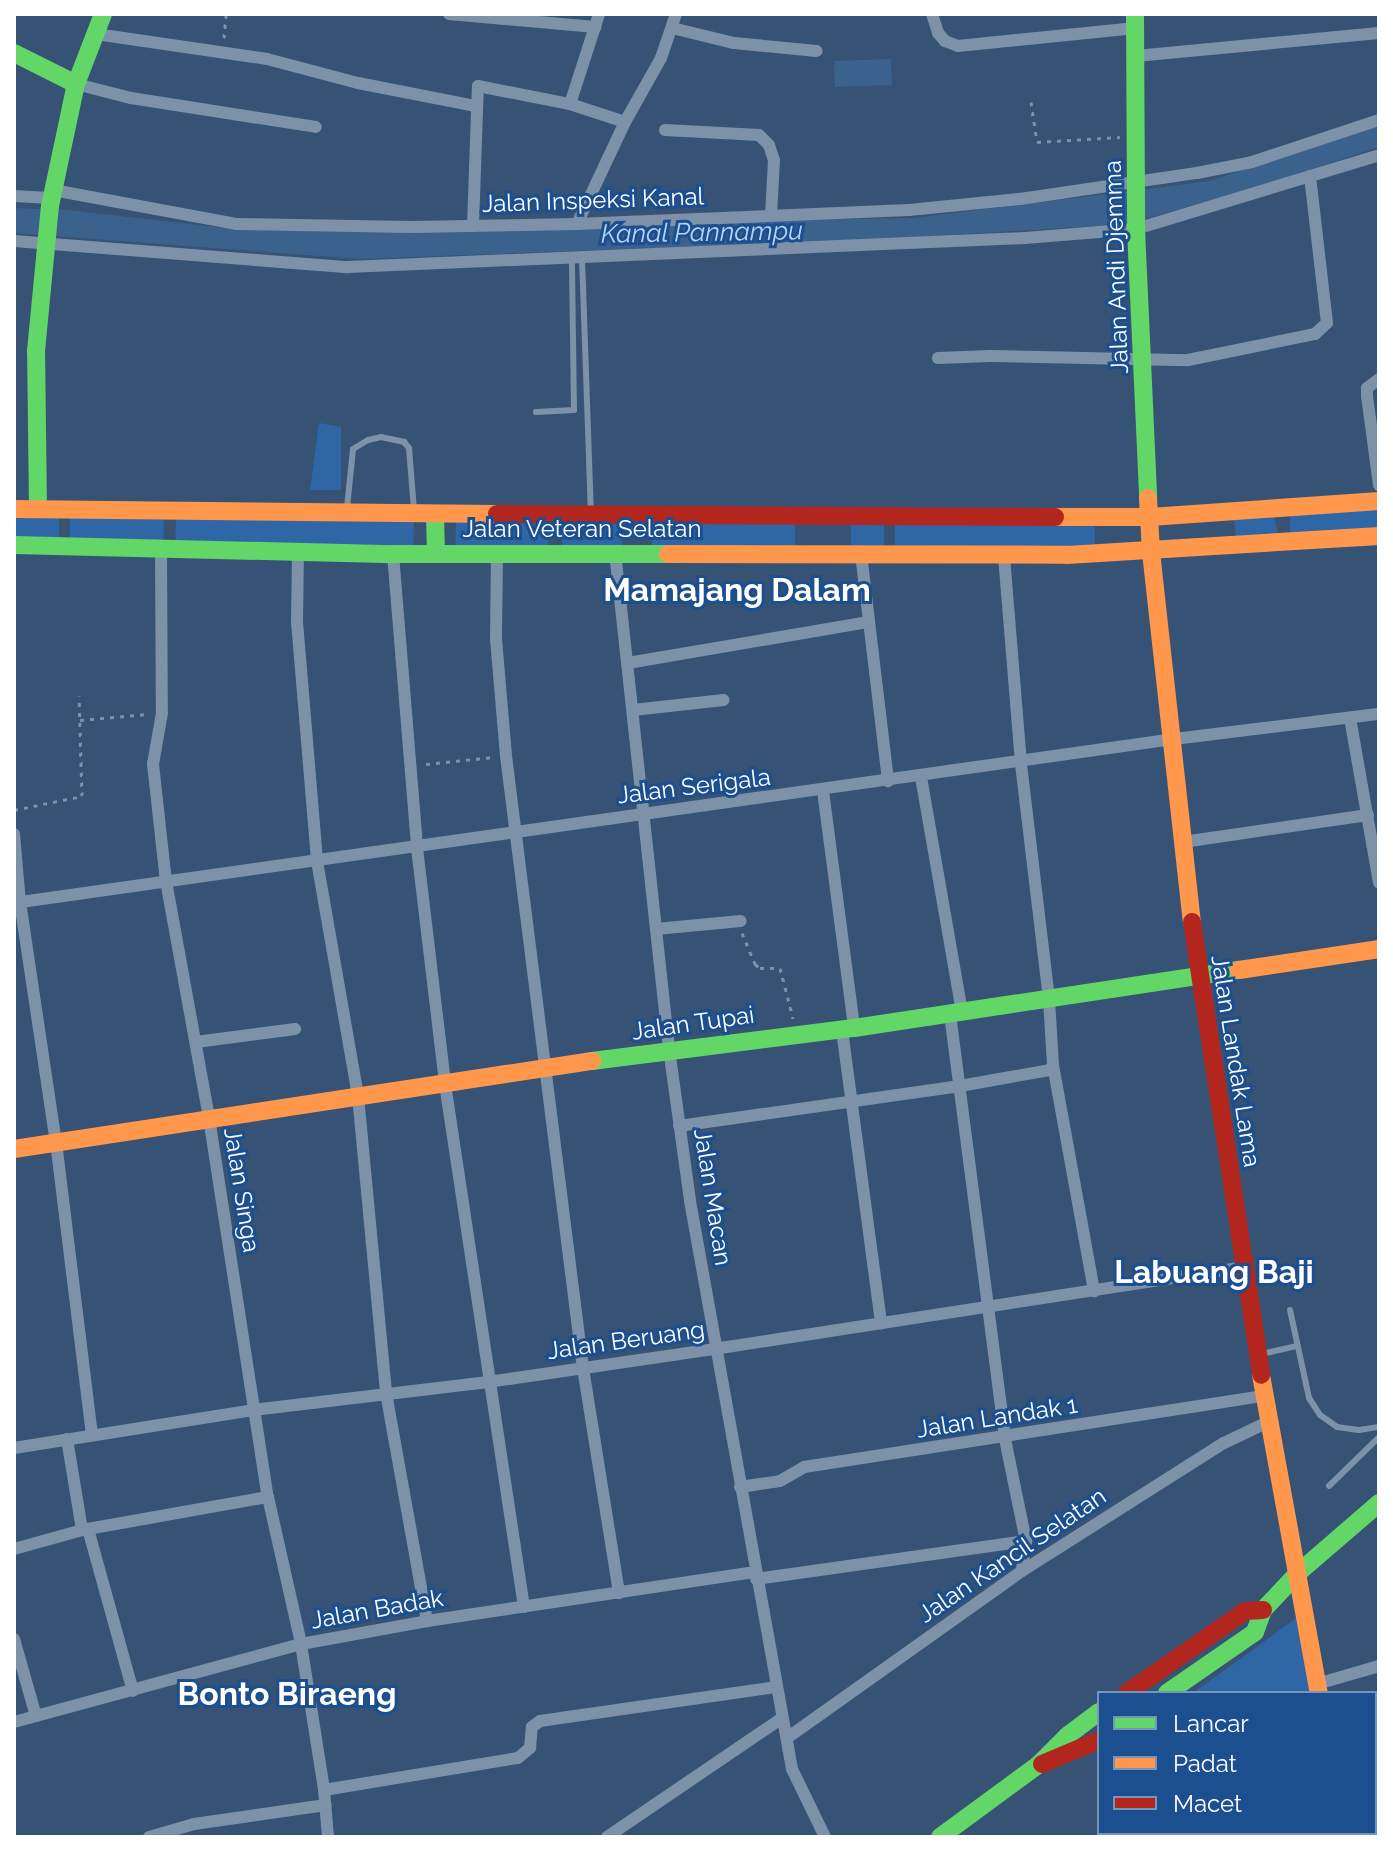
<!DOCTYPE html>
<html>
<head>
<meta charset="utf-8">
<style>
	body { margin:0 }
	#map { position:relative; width:1393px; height:1851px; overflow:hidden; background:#365274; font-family:Raleway,sans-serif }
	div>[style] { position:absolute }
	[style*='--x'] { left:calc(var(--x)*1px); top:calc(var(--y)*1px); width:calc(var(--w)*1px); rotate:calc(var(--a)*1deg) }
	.green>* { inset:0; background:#2f66a5; transform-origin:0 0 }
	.water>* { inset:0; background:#3b618d; transform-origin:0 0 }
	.path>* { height:3px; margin-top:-1.5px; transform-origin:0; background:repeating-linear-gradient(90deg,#7d92a8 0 4px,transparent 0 10px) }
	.lane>* { height:6px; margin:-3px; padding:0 3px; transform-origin:3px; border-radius:3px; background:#7d92a8 }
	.street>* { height:12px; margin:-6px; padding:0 6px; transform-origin:6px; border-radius:6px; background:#7d92a8 }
	.fast>* { height:18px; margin:-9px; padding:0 9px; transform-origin:9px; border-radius:9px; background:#63d668 }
	.slow>* { height:18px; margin:-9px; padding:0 9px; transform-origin:9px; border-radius:9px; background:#ff974d }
	.jam>* { height:18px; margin:-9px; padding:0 9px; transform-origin:9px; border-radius:9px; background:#b3261e }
	span { translate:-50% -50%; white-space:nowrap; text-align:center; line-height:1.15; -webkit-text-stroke:6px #1b4f8f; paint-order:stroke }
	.street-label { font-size:24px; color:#fff }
	.water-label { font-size:26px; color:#b5d3f5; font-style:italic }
	.district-label { font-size:32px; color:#fff; font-weight:700 }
	.frame { position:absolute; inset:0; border:16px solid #fff; pointer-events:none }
	.legend { position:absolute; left:1097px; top:1691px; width:280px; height:144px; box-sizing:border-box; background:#1b4f8f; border:2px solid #7695bc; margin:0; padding:10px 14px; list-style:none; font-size:24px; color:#fff }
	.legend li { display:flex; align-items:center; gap:16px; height:40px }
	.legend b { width:40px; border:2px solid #7695bc }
</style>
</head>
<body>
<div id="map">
	<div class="green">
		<i style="clip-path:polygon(319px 423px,341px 427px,341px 490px,310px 490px)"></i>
		<i style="left:1379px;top:501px;width:35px;height:89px;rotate:90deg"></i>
		<i style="clip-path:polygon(1272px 508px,1280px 543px,1237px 546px,1233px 511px)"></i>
		<i style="left:14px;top:509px;width:45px;height:36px"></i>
		<i style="left:70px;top:509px;width:94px;height:37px;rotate:1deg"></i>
		<i style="left:176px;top:511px;width:238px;height:36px;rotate:1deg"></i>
		<i style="left:456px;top:514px;width:93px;height:40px;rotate:1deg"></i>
		<i style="left:562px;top:515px;width:60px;height:38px"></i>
		<i style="left:652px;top:516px;width:143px;height:36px"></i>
		<i style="left:851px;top:517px;width:33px;height:37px"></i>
		<i style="left:895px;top:517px;width:200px;height:37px"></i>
		<i style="clip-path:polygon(1306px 1611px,1314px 1693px,1193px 1693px)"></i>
	</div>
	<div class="water">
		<i style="left:891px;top:59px;width:26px;height:57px;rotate:88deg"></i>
		<i style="clip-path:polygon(1379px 123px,1379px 147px,1255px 188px,1126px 224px,873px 240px,358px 259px,14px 233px,14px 208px,68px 210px,233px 229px,913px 218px,1210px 181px)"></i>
	</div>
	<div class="path">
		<i style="--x:224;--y:38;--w:24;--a:-85"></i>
		<i style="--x:1031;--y:102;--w:40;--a:81.5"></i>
		<i style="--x:1037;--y:142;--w:83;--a:-3.4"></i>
		<i style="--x:80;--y:720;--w:68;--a:-5"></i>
		<i style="--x:426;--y:764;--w:68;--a:-5.9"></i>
		<i style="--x:14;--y:810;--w:69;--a:-11.6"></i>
		<i style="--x:82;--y:796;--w:100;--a:-91.7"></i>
		<i style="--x:742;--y:933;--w:34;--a:67"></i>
		<i style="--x:755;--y:964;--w:6;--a:39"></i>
		<i style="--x:760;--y:968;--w:20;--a:0"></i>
		<i style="--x:780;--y:968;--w:52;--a:75.4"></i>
	</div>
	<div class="lane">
		<i style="--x:582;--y:258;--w:253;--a:88"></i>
		<i style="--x:536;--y:412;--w:38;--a:-3"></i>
		<i style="--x:574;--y:410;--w:151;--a:-90.8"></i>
		<i style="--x:347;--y:508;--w:59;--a:-84.2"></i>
		<i style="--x:353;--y:449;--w:17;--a:-31"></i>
		<i style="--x:368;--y:440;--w:13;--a:-13"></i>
		<i style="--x:381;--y:437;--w:24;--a:12"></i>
		<i style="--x:404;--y:442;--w:8;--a:50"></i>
		<i style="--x:409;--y:448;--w:62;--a:85.4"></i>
		<i style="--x:1290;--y:1310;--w:90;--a:77.8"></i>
		<i style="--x:1309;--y:1398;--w:20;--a:57"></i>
		<i style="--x:1320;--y:1415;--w:21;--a:35"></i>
		<i style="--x:1337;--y:1427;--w:22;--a:8"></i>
		<i style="--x:1359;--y:1430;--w:20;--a:-9"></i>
		<i style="--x:1262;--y:1354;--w:36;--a:-13"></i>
		<i style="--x:1329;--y:1486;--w:70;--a:-44.4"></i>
	</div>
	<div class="street">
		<i style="--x:449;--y:14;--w:147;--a:5.1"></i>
		<i style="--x:932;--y:14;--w:20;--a:72"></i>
		<i style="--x:938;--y:33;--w:11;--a:49"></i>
		<i style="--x:945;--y:41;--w:14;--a:21"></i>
		<i style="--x:958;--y:46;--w:179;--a:-5.8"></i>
		<i style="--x:672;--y:28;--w:64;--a:13.6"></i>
		<i style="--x:734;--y:43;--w:83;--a:5.5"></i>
		<i style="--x:96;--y:34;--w:173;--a:8.3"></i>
		<i style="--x:267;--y:59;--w:94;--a:14.8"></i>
		<i style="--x:358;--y:83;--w:119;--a:11.1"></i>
		<i style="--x:1136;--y:56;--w:244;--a:-5.4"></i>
		<i style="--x:76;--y:84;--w:57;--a:14.3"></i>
		<i style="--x:131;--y:98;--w:187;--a:8.9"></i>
		<i style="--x:625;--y:122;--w:73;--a:-60.6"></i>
		<i style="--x:661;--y:58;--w:46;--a:-71.2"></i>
		<i style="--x:665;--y:130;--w:94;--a:3"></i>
		<i style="--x:759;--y:135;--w:14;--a:45"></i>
		<i style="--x:769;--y:145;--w:16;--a:72"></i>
		<i style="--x:774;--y:160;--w:55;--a:93.1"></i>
		<i style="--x:53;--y:190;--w:186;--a:10.5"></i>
		<i style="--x:236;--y:224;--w:175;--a:1"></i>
		<i style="--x:411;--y:227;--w:166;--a:-1"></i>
		<i style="--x:577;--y:224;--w:332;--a:-2.4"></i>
		<i style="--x:909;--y:210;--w:112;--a:-5.7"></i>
		<i style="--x:1020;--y:199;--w:179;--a:-8.4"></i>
		<i style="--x:1197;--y:173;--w:56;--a:-11.3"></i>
		<i style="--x:1252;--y:162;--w:134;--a:-18.3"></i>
		<i style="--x:14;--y:196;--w:37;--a:3"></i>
		<i style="--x:577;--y:224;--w:113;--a:-64.8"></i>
		<i style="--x:625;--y:122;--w:58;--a:-161.9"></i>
		<i style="--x:570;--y:104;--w:95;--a:-72.1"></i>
		<i style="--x:473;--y:226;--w:140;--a:-88"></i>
		<i style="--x:478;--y:86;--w:94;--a:11.1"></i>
		<i style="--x:14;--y:241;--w:335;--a:4.5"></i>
		<i style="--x:348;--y:267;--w:678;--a:-2.45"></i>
		<i style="--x:1025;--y:238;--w:111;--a:-4.6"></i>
		<i style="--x:1136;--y:229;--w:254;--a:-16.9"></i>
		<i style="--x:938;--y:358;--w:52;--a:-2.2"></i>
		<i style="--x:990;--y:356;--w:198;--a:1.2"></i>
		<i style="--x:1188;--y:360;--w:130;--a:-11.6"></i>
		<i style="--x:1315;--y:334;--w:16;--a:-43"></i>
		<i style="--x:1327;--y:323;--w:148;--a:-96.6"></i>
		<i style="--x:1379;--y:379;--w:15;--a:143"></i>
		<i style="--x:1367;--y:388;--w:8;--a:90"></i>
		<i style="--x:1367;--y:396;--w:90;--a:82.3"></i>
		<i style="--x:161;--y:547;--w:166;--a:89.7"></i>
		<i style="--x:162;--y:713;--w:52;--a:100"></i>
		<i style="--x:153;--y:764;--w:118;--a:83.7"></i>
		<i style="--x:166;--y:881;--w:241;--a:79.7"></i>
		<i style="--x:209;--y:1118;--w:384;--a:81.2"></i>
		<i style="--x:268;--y:1497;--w:151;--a:77.3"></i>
		<i style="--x:301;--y:1644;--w:148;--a:81"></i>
		<i style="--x:324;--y:1790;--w:47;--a:85.1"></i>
		<i style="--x:298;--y:552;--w:70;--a:90.8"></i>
		<i style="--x:297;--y:622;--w:240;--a:85.2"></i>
		<i style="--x:317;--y:861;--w:239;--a:80.1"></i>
		<i style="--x:358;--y:1096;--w:298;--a:84.6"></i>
		<i style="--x:386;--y:1393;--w:232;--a:79.8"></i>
		<i style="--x:615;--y:552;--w:500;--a:83.8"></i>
		<i style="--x:669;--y:1049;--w:153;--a:82.1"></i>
		<i style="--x:690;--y:1201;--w:577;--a:79.82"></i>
		<i style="--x:792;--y:1769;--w:76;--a:64.1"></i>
		<i style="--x:393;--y:554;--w:295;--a:85.3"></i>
		<i style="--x:417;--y:848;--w:238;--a:83.2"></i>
		<i style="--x:445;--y:1084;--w:529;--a:81.41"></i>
		<i style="--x:497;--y:554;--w:85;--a:90.7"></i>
		<i style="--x:496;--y:639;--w:117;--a:85.1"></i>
		<i style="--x:506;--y:756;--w:617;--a:82.83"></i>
		<i style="--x:583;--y:1368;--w:228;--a:80.9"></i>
		<i style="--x:861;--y:554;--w:229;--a:83.2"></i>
		<i style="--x:628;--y:663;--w:243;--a:-9.7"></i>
		<i style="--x:633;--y:710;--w:91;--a:-6.3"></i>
		<i style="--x:1350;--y:718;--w:167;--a:80"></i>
		<i style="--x:921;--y:777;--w:239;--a:80.1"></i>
		<i style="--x:823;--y:791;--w:239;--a:82.5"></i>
		<i style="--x:14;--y:834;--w:68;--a:85"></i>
		<i style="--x:20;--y:902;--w:243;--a:81.5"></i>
		<i style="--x:56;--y:1142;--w:294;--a:83"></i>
		<i style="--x:1183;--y:842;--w:187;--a:-8.3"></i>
		<i style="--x:14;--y:903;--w:1172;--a:-8.05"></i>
		<i style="--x:1174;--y:739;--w:207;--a:-7"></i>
		<i style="--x:656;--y:929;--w:85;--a:-5.4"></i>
		<i style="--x:950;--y:1014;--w:429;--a:82.6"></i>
		<i style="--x:1005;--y:1439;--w:104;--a:78.4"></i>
		<i style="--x:1026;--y:1541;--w:30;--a:98"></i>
		<i style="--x:842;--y:1030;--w:296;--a:82.4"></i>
		<i style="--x:196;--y:1042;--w:100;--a:-7.5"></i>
		<i style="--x:1053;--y:1065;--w:230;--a:79.7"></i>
		<i style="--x:679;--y:1126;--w:284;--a:-8.1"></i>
		<i style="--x:960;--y:1086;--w:91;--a:-10.1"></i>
		<i style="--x:1050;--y:1070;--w:6;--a:-59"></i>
		<i style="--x:1053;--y:1065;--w:66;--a:-93.5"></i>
		<i style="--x:1049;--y:999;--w:238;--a:-96.8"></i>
		<i style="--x:1021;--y:763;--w:209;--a:-94.7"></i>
		<i style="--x:67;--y:1439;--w:92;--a:80.6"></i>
		<i style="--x:14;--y:1448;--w:242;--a:-9"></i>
		<i style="--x:253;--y:1410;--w:237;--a:-6.8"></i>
		<i style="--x:488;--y:1382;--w:228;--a:-8.3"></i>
		<i style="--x:714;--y:1349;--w:536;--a:-8.79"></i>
		<i style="--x:740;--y:1487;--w:40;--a:-8.5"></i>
		<i style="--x:780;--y:1481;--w:28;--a:-30"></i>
		<i style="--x:804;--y:1467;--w:465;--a:-8.8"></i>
		<i style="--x:88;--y:1529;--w:168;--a:74.5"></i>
		<i style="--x:14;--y:1549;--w:71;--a:-15.6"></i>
		<i style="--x:82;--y:1530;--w:189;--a:-10.1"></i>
		<i style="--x:756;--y:1579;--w:273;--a:-8"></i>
		<i style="--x:14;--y:1639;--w:80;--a:74.1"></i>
		<i style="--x:1317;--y:1684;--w:65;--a:-16.2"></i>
		<i style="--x:14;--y:1722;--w:297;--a:-15.2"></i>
		<i style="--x:301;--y:1644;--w:128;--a:-10.3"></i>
		<i style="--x:427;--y:1621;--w:332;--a:-8.5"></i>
		<i style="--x:1375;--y:1724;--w:4;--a:0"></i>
		<i style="--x:787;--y:1738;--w:288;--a:-35.4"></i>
		<i style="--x:1022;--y:1571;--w:239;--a:-32.4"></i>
		<i style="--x:1224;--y:1443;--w:51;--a:-25.6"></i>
		<i style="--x:324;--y:1790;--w:197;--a:-9.4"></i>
		<i style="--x:518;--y:1758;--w:16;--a:-40"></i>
		<i style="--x:530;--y:1748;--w:21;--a:-85"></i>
		<i style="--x:532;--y:1727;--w:10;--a:-37"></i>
		<i style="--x:540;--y:1721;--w:239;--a:-8.2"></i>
		<i style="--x:1375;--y:1792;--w:4;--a:0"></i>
		<i style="--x:149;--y:1837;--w:47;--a:-16.1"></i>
		<i style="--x:194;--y:1824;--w:133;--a:-8.2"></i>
		<i style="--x:607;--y:1837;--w:212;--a:-34.2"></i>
	</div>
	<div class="fast">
		<i style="--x:1135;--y:14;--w:215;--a:89.7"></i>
		<i style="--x:1136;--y:229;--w:269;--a:87.4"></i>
		<i style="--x:14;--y:53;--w:69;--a:26.6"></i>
		<i style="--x:38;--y:509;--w:158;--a:-90.7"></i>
		<i style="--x:36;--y:351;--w:146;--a:-84.5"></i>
		<i style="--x:50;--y:206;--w:125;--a:-78"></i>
		<i style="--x:76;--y:84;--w:75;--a:-68.9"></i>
		<i style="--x:435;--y:514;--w:40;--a:88.6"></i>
		<i style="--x:14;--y:545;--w:379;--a:1.4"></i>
		<i style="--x:393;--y:554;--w:275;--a:0"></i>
		<i style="--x:592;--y:1061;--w:264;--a:-7.2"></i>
		<i style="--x:854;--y:1028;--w:389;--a:-8.6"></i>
		<i style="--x:1167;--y:1693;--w:107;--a:-34.7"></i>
		<i style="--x:1255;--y:1632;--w:23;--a:-70"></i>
		<i style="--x:1263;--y:1610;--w:51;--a:-46.6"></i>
		<i style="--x:1298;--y:1573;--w:107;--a:-40.8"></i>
		<i style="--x:940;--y:1837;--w:122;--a:-36.3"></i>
		<i style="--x:1038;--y:1765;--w:41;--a:-45"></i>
		<i style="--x:1067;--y:1736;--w:40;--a:-37"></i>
	</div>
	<div class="slow">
		<i style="--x:1148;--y:498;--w:54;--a:86.8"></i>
		<i style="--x:1151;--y:552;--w:372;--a:83.7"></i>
		<i style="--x:14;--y:509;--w:483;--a:0.6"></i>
		<i style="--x:1055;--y:517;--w:95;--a:0"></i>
		<i style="--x:1150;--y:517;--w:230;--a:-4"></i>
		<i style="--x:668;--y:554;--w:399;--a:0.1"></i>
		<i style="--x:1067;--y:555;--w:313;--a:-3.5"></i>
		<i style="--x:1239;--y:970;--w:142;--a:-8.5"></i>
		<i style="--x:14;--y:1149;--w:585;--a:-8.66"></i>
		<i style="--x:1261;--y:1375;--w:323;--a:79.7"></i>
	</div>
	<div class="jam">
		<i style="--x:497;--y:514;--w:558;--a:0.31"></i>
		<i style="--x:1192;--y:922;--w:458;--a:81.3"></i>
		<i style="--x:1127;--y:1693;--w:144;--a:-34.8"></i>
		<i style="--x:1245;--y:1611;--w:18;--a:-3"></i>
		<i style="--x:1042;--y:1764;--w:62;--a:-22.8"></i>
		<i style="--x:1348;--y:1833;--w:4;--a:90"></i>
	</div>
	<div class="street-label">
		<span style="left:593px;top:200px;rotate:-2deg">Jalan Inspeksi Kanal</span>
		<span style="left:1116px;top:267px;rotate:-92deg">Jalan Andi Djemma</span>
		<span style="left:582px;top:529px">Jalan Veteran Selatan</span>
		<span style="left:694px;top:786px;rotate:-7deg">Jalan Serigala</span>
		<span style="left:693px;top:1023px;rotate:-8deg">Jalan Tupai</span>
		<span style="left:1236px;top:1061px;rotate:81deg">Jalan Landak Lama</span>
		<span style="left:242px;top:1190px;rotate:81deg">Jalan Singa</span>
		<span style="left:713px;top:1197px;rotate:81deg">Jalan Macan</span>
		<span style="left:626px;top:1340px;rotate:-8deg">Jalan Beruang</span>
		<span style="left:997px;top:1417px;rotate:-9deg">Jalan Landak 1</span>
		<span style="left:1012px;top:1555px;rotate:-34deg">Jalan Kancil Selatan</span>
		<span style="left:377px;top:1609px;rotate:-10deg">Jalan Badak</span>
	</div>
	<div class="water-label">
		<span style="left:702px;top:233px;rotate:-1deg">Kanal Pannampu</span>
	</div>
	<div class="district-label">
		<span style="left:737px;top:590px">Mamajang Dalam</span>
		<span style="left:1214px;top:1272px">Labuang Baji</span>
		<span style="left:287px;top:1694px">Bonto Biraeng</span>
	</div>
	<div class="frame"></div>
	<ul class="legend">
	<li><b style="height:10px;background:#63d668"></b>Lancar</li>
	<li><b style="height:10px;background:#ff974d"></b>Padat</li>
	<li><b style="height:10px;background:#b3261e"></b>Macet</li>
	</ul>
</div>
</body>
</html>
